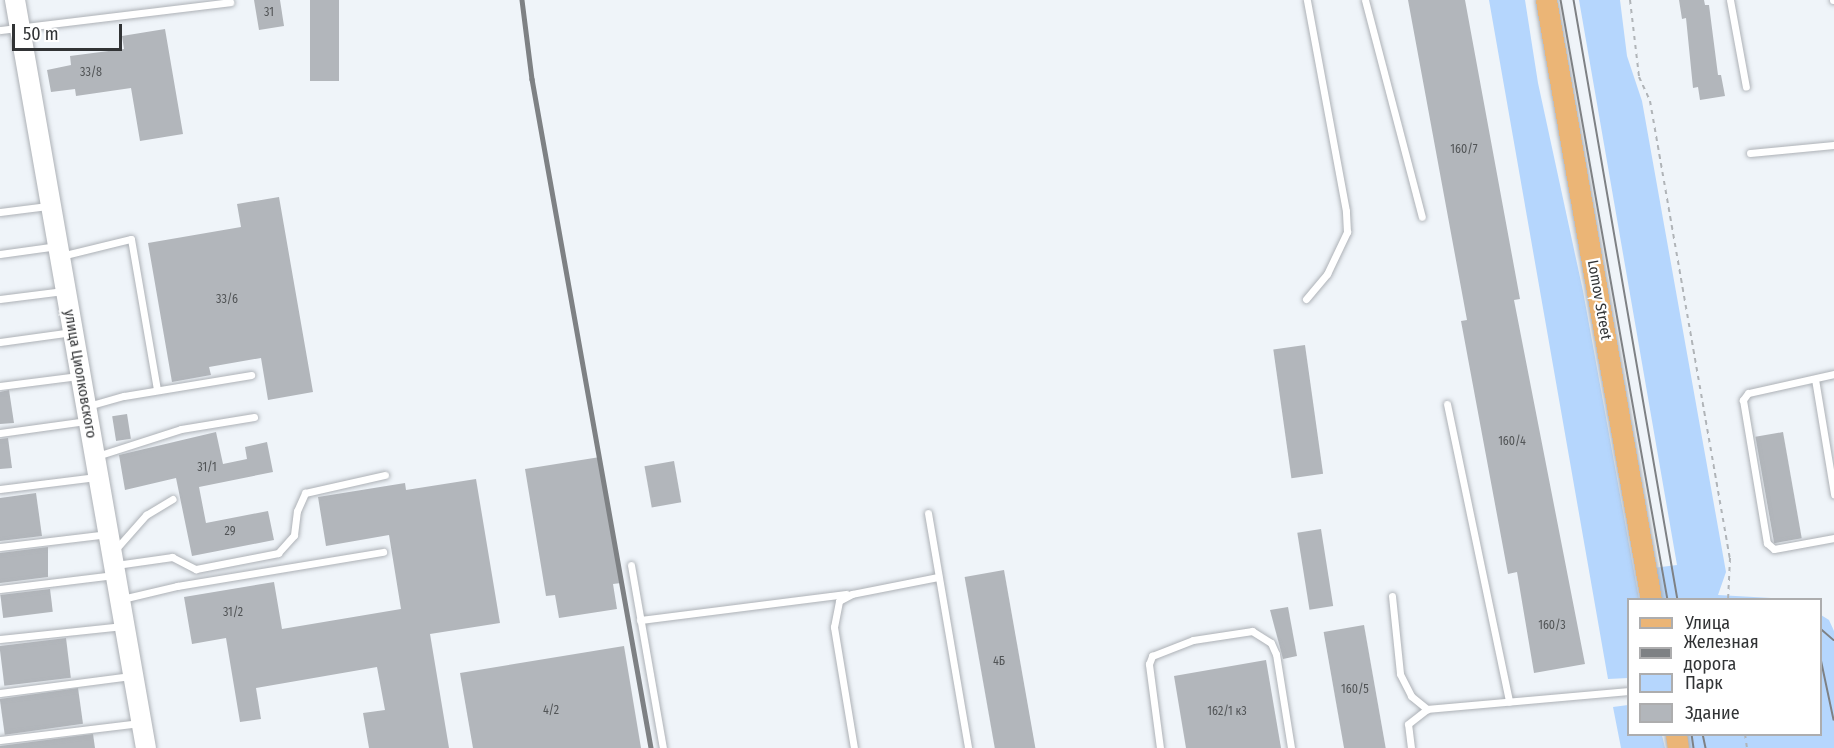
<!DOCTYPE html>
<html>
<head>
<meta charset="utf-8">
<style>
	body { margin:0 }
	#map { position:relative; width:1834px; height:748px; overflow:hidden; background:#eff4f9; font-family:"Fira Sans Condensed",sans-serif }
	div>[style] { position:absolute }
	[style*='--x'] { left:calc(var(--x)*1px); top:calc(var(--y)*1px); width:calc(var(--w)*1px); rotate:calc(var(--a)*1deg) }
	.green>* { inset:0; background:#b5d6fd }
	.building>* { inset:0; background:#b2b6bb; transform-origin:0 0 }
	.path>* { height:2px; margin-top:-1px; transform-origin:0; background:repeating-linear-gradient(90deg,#b0b4b8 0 4.5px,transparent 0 9px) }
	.roads { filter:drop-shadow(0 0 2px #adb1b6) drop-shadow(0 0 2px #adb1b6) }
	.lane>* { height:7px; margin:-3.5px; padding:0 3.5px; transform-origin:3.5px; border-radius:3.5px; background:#fff }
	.secondary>* { height:20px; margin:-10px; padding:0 10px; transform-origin:10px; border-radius:10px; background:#fff }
	.primary>* { height:21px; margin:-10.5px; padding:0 10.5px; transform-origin:10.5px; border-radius:10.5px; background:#ebb576 }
	.tram>* { height:1.5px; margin:-0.75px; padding:0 0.75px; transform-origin:0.75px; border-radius:0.75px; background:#7e8184 }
	.rail>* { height:4.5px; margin:-2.25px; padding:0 2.25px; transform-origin:2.25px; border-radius:2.25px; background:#7e8184 }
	span { translate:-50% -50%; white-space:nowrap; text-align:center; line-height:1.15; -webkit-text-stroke:4.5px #fff; paint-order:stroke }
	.number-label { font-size:12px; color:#515456 }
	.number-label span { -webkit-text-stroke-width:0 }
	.street-label { font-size:15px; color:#313335 }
	.legend { position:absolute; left:1627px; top:598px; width:195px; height:138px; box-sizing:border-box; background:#fff; border:2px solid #adadae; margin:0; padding:8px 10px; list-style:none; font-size:18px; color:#313335 }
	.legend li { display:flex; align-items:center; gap:12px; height:30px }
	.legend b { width:30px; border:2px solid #adadae }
	.scale { position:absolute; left:12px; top:24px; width:110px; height:27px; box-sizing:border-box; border:3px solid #313335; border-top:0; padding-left:8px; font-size:18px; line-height:21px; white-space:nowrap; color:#313335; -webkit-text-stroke:4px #fff; paint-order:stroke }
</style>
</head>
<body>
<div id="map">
	<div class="green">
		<i style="clip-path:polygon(1489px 0,1525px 0,1538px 83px,1583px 291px,1639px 599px,1628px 600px,1628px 678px,1608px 679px)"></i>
		<i style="clip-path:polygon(1579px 0,1620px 0,1627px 56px,1642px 101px,1726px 572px,1718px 595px,1789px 599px,1658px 599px,1653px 568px,1677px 565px)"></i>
		<i style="clip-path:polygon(1821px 615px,1829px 620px,1834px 631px,1834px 748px,1685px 748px,1682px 735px,1820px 734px)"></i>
		<i style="clip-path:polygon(1628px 705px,1628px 734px,1662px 735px,1665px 748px,1621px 748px,1613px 707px)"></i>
	</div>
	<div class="building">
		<i style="clip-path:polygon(254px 0,280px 0,284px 26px,259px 30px)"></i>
		<i style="left:310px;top:0;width:29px;height:81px"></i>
		<i style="clip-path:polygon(1408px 0,1465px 0,1520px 299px,1514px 300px,1585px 664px,1534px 673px,1517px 572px,1508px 574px,1461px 321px,1467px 320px)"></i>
		<i style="clip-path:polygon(1679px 0,1704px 0,1705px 5px,1709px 5px,1718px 75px,1721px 75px,1725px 96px,1700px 100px,1698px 87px,1693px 88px,1686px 18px,1682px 19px)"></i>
		<i style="clip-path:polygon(165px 29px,183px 134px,140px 141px,131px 88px,76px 96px,75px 89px,51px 92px,47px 70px,71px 65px,70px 56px,124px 49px,122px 36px)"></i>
		<i style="clip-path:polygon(279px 197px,313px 392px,268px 400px,261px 358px,209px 367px,211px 375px,172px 382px,148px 243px,241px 227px,237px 204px)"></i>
		<i style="left:1305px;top:345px;width:130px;height:32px;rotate:82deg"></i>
		<i style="clip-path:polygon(9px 390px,14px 423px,0 424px,0 392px)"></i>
		<i style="left:127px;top:414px;width:25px;height:15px;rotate:81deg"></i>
		<i style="clip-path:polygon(216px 432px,223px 464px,247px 459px,245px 447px,267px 442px,273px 472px,199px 487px,206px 523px,268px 511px,274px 540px,192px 556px,176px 478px,125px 490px,119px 455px)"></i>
		<i style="left:1783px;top:432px;width:108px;height:28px;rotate:80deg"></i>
		<i style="clip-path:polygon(8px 438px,12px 468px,0 469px,0 439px)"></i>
		<i style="clip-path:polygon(600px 457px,621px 583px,613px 584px,617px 609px,559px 618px,555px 595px,546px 596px,525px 469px)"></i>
		<i style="left:674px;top:461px;width:42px;height:30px;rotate:80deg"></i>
		<i style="clip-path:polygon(476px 479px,500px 623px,430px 634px,449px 748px,369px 748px,363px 713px,385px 710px,377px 667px,256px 688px,261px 719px,240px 722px,226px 638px,192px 644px,184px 597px,274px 582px,282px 629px,401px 609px,389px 535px,326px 546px,318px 497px,405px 483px,406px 490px)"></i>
		<i style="clip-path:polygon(36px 493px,42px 536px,0 541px,0 498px)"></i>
		<i style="left:1321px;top:529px;width:78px;height:24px;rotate:81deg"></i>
		<i style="clip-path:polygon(48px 547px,48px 577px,0 583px,0 553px)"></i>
		<i style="left:1004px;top:570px;width:181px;height:40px;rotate:80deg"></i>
		<i style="left:50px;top:589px;width:23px;height:50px;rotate:83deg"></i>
		<i style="clip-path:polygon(1288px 607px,1297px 656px,1283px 659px,1270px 610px)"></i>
		<i style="left:1364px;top:625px;width:125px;height:41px;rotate:80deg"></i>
		<i style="left:66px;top:638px;width:40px;height:67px;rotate:83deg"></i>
		<i style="clip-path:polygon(624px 646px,641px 748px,473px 748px,460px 673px)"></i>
		<i style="clip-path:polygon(1266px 660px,1281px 748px,1186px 748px,1174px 676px)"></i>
		<i style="left:78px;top:688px;width:36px;height:79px;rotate:82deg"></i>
		<i style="clip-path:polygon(93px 734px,95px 748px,0 748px,0 746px)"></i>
	</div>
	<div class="path">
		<i style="--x:1630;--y:0;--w:78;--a:83.3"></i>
		<i style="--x:1639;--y:77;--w:26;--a:65"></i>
		<i style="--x:1650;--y:101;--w:464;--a:80.1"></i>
		<i style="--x:1730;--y:558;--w:42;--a:92.7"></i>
		<i style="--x:1745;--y:734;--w:14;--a:82"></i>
	</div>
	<div class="roads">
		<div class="lane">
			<i style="--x:1365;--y:0;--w:224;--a:75.3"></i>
			<i style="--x:1730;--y:0;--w:88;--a:79.6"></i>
			<i style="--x:1833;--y:0;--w:1;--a:0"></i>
			<i style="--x:0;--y:30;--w:232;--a:-6.9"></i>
			<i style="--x:1750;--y:153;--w:84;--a:-5.4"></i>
			<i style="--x:0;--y:212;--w:48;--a:-7.1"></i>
			<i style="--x:0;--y:254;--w:58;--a:-8"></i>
			<i style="--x:61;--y:256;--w:72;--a:-13.7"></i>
			<i style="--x:131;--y:239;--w:153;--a:80.2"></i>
			<i style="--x:0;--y:299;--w:64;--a:-7.2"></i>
			<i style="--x:1306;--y:299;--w:33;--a:-50"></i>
			<i style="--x:1327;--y:274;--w:47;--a:-64.5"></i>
			<i style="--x:1347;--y:232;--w:21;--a:-93"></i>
			<i style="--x:1346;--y:211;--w:215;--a:-100.5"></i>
			<i style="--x:0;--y:342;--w:73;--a:-7.9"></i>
			<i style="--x:1834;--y:374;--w:88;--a:167.5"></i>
			<i style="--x:1748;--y:393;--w:9;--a:126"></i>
			<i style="--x:1743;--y:400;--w:145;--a:80.5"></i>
			<i style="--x:1767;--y:543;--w:9;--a:41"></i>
			<i style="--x:1774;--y:549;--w:61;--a:-10.4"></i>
			<i style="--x:1815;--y:379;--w:117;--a:80.6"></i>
			<i style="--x:0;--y:386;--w:79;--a:-7.3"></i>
			<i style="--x:1447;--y:404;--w:304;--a:78.2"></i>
			<i style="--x:88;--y:406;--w:37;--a:-16"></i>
			<i style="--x:124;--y:396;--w:129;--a:-9.4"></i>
			<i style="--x:0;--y:433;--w:88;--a:-7.9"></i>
			<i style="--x:97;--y:456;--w:88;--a:-17.8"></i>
			<i style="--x:181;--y:429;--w:74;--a:-9.3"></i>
			<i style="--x:0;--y:489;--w:97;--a:-7.1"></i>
			<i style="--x:928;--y:513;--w:238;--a:80.3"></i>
			<i style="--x:0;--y:547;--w:109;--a:-6.9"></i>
			<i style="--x:115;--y:550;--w:47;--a:-48.5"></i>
			<i style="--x:146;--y:515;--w:31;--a:-31"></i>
			<i style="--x:116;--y:565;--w:57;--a:-8.1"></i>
			<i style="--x:172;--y:557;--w:27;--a:27"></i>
			<i style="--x:196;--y:569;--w:84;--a:-11"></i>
			<i style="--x:278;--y:553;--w:24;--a:-48"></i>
			<i style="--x:294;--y:535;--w:24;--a:-83"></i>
			<i style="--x:297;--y:511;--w:20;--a:-66"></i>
			<i style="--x:305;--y:493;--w:82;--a:-12.7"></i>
			<i style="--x:631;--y:565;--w:186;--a:80.1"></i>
			<i style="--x:0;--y:589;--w:115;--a:-7"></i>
			<i style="--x:1392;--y:596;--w:78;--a:84.1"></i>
			<i style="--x:1400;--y:674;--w:25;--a:63"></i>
			<i style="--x:1411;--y:696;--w:21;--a:39"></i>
			<i style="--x:122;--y:599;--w:57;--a:-13.3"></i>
			<i style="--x:177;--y:586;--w:209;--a:-9.4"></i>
			<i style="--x:640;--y:620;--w:208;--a:-7.2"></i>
			<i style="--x:0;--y:639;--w:124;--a:-6"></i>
			<i style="--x:0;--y:693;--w:132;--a:-7.4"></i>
			<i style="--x:0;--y:740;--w:141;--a:-6.9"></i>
			<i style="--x:854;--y:748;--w:123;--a:-99.4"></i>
			<i style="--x:834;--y:627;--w:26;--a:-79"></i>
			<i style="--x:839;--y:601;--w:15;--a:-28"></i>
			<i style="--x:852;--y:594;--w:88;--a:-11.2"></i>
			<i style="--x:1160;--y:748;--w:85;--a:-97.5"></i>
			<i style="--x:1149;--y:664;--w:9;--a:-69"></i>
			<i style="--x:1152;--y:656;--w:44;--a:-21.3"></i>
			<i style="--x:1193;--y:640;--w:60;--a:-8.7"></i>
			<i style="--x:1252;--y:631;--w:22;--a:32"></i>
			<i style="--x:1271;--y:643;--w:12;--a:66"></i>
			<i style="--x:1276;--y:654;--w:95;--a:80.9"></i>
			<i style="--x:1411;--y:748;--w:24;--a:-97"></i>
			<i style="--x:1408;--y:724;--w:24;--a:-38"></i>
			<i style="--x:1427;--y:709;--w:202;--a:-5.1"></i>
		</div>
		<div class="secondary">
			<i style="--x:15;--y:0;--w:759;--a:80.07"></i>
		</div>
		<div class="primary">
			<i style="--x:1546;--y:0;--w:609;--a:80.07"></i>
			<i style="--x:1676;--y:734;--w:14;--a:82"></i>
		</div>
	</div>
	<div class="tram">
		<i style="--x:1561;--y:0;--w:609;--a:79.89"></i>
		<i style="--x:1574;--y:0;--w:609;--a:80.17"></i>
		<i style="--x:1820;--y:628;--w:18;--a:41"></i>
		<i style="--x:1820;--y:654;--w:67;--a:78"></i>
		<i style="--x:1692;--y:734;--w:14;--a:82"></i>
		<i style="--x:1703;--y:734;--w:14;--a:78"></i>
	</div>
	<div class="rail">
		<i style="--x:522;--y:0;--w:80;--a:82.8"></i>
		<i style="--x:532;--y:79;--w:680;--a:79.91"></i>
	</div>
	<div class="number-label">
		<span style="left:269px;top:13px">31</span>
		<span style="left:91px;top:73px">33/8</span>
		<span style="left:1464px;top:150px">160/7</span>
		<span style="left:227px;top:300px">33/6</span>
		<span style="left:1512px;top:442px">160/4</span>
		<span style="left:207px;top:468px">31/1</span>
		<span style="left:230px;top:532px">29</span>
		<span style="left:233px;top:613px">31/2</span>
		<span style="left:1552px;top:626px">160/3</span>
		<span style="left:999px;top:662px">4Б</span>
		<span style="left:1355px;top:690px">160/5</span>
		<span style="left:551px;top:711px">4/2</span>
		<span style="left:1227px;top:712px">162/1 к3</span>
	</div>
	<div class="street-label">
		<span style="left:1599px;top:300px;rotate:80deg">Lomov Street</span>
		<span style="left:80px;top:374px;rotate:80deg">улица Циолковского</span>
	</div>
	<ul class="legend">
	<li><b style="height:8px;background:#ebb576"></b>Улица</li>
	<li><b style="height:8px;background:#7e8184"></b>Железная дорога</li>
	<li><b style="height:16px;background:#b5d6fd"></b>Парк</li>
	<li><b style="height:16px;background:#b2b6bb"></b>Здание</li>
	</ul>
	<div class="scale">50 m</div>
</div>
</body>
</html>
